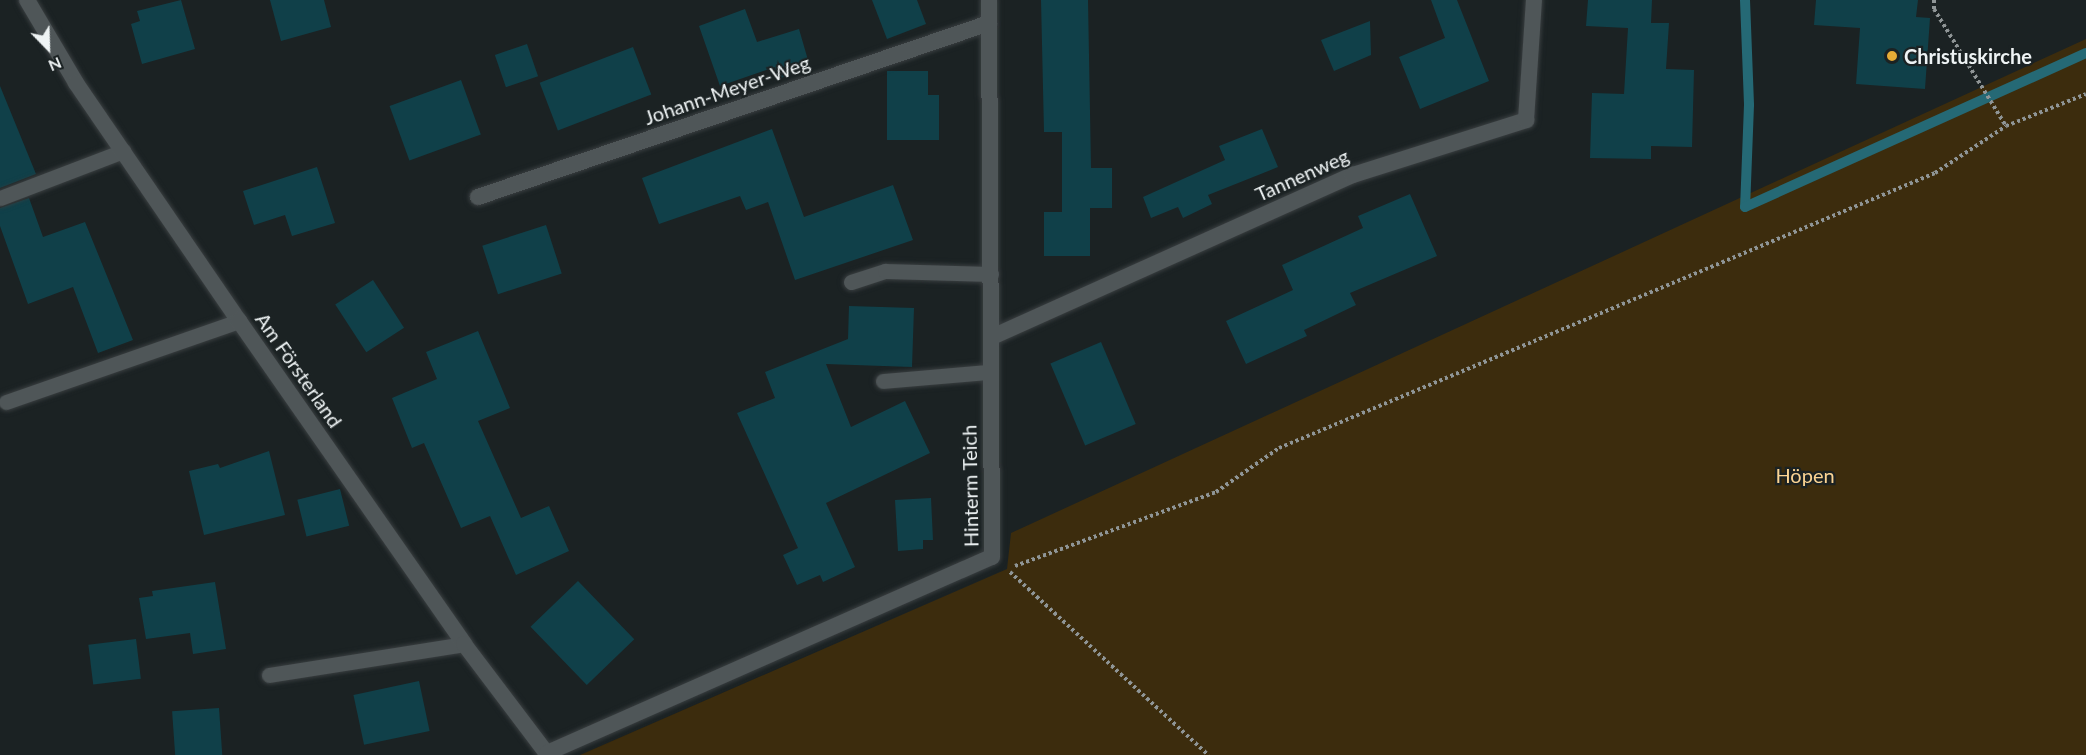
<!DOCTYPE html>
<html>
<head>
<meta charset="utf-8">
<style>
	body { margin:0 }
	#map { position:relative; width:2086px; height:755px; overflow:hidden; background:#1b2223; font-family:Lato,sans-serif }
	div>[style] { position:absolute }
	[style*='--x'] { left:calc(var(--x)*1px); top:calc(var(--y)*1px); width:calc(var(--w)*1px); rotate:calc(var(--a)*1deg) }
	.green>* { inset:0; background:#3c2c0d }
	.stream>* { height:10px; margin:-5px; padding:0 5px; transform-origin:5px; border-radius:5px; background:#256975 }
	.building>* { inset:0; background:#104049; transform-origin:0 0 }
	.path>* { height:4px; margin-top:-2px; transform-origin:0; background:repeating-linear-gradient(90deg,#8f9596 0 3px,transparent 0 6px) }
	.roads { filter:drop-shadow(0 0 2px #393e40) drop-shadow(0 0 2px #393e40) }
	.service>* { height:15px; margin:-7.5px; padding:0 7.5px; transform-origin:7.5px; border-radius:7.5px; background:#4f5658 }
	.minor>* { height:16px; margin:-8px; padding:0 8px; transform-origin:8px; border-radius:8px; background:#4f5658 }
	.dots>* { width:16px; height:16px; translate:-50% -50%; box-sizing:border-box; border:3px solid #1b2223; border-radius:50% }
	span { translate:-50% -50%; white-space:nowrap; text-align:center; line-height:1.15; -webkit-text-stroke:4.5px #1b2223; paint-order:stroke }
	.poi-label { font-size:20px; color:#eef3f4; font-weight:700 }
	.left { translate:0 -50%; text-align:left }
	.street-label { font-size:20px; color:#eef3f4 }
	.park-label { font-size:20px; color:#fbd493 }
	.north { position:absolute; left:18px; top:18px; width:60px; height:60px; -webkit-text-stroke:4px #1b2223; paint-order:stroke; rotate:157deg; font-size:16px; font-weight:700; line-height:24px; text-align:center; color:#eef3f4 }
	.north::after { content:''; display:block; margin:auto; width:21px; height:27px; background:#eef3f4; clip-path:polygon(50% 0,100% 100%,50% 72%,0 100%) }
</style>
</head>
<body>
<div id="map">
	<div class="green">
		<i style="clip-path:polygon(2086px 39px,2086px 755px,580px 755px,1007px 569px,1011px 533px)"></i>
	</div>
	<div class="stream">
		<i style="--x:1745;--y:0;--w:105;--a:87.8"></i>
		<i style="--x:1749;--y:105;--w:102;--a:92.2"></i>
		<i style="--x:1745;--y:207;--w:374;--a:-24.3"></i>
	</div>
	<div class="building">
		<i style="clip-path:polygon(181px 0,195px 49px,142px 64px,131px 24px,140px 21px,137px 11px)"></i>
		<i style="clip-path:polygon(270px 0,324px 0,331px 27px,281px 41px)"></i>
		<i style="clip-path:polygon(872px 0,917px 0,926px 24px,887px 39px)"></i>
		<i style="clip-path:polygon(1041px 0,1088px 0,1091px 168px,1112px 168px,1112px 208px,1090px 208px,1090px 256px,1044px 256px,1044px 212px,1062px 212px,1062px 132px,1044px 132px)"></i>
		<i style="clip-path:polygon(1431px 0,1457px 0,1489px 81px,1420px 109px,1399px 57px,1445px 38px)"></i>
		<i style="clip-path:polygon(1588px 0,1652px 0,1651px 23px,1669px 23px,1666px 69px,1694px 70px,1692px 147px,1651px 146px,1651px 159px,1590px 158px,1592px 93px,1624px 94px,1628px 28px,1586px 26px)"></i>
		<i style="clip-path:polygon(1816px 0,1918px 0,1916px 17px,1930px 18px,1925px 89px,1856px 84px,1860px 28px,1814px 25px)"></i>
		<i style="clip-path:polygon(745px 9px,757px 42px,799px 29px,810px 67px,778px 79px,775px 67px,720px 86px,699px 26px)"></i>
		<i style="clip-path:polygon(1370px 21px,1371px 55px,1334px 71px,1321px 40px)"></i>
		<i style="left:527px;top:44px;width:34px;height:34px;rotate:71deg"></i>
		<i style="left:633px;top:47px;width:51px;height:100px;rotate:69deg"></i>
		<i style="clip-path:polygon(887px 71px,928px 71px,928px 95px,939px 95px,939px 140px,887px 140px)"></i>
		<i style="left:461px;top:80px;width:58px;height:76px;rotate:70deg"></i>
		<i style="clip-path:polygon(0 86px,36px 174px,0 188px)"></i>
		<i style="clip-path:polygon(772px 129px,804px 217px,893px 185px,913px 240px,795px 280px,768px 202px,746px 210px,740px 196px,659px 224px,642px 178px)"></i>
		<i style="clip-path:polygon(1262px 129px,1278px 167px,1208px 195px,1212px 204px,1183px 218px,1178px 207px,1151px 218px,1143px 197px,1225px 160px,1219px 146px)"></i>
		<i style="clip-path:polygon(317px 167px,335px 223px,292px 236px,285px 215px,254px 225px,243px 191px)"></i>
		<i style="clip-path:polygon(1410px 194px,1437px 256px,1350px 293px,1356px 305px,1304px 330px,1307px 336px,1246px 364px,1226px 321px,1293px 290px,1282px 265px,1363px 228px,1358px 216px)"></i>
		<i style="clip-path:polygon(29px 198px,43px 237px,85px 222px,133px 340px,98px 353px,73px 287px,28px 304px,0 226px,0 208px)"></i>
		<i style="left:546px;top:225px;width:51px;height:67px;rotate:72deg"></i>
		<i style="left:373px;top:280px;width:57px;height:45px;rotate:57deg"></i>
		<i style="clip-path:polygon(849px 306px,914px 308px,912px 367px,826px 364px,851px 427px,905px 401px,930px 453px,826px 503px,855px 567px,823px 582px,820px 575px,797px 585px,783px 555px,798px 548px,737px 413px,775px 398px,765px 372px,848px 339px)"></i>
		<i style="clip-path:polygon(478px 331px,510px 408px,478px 421px,521px 518px,549px 506px,569px 551px,516px 575px,490px 516px,461px 528px,424px 443px,412px 448px,392px 398px,437px 379px,426px 352px)"></i>
		<i style="left:1101px;top:342px;width:89px;height:55px;rotate:67deg"></i>
		<i style="clip-path:polygon(269px 451px,285px 515px,204px 535px,189px 471px,218px 464px,220px 468px)"></i>
		<i style="left:340px;top:489px;width:38px;height:44px;rotate:76deg"></i>
		<i style="clip-path:polygon(931px 498px,933px 540px,923px 540px,923px 549px,898px 551px,895px 500px)"></i>
		<i style="left:578px;top:581px;width:81px;height:66px;rotate:46deg"></i>
		<i style="clip-path:polygon(215px 582px,226px 649px,193px 654px,190px 633px,146px 639px,139px 598px,153px 596px,152px 591px)"></i>
		<i style="left:136px;top:639px;width:40px;height:48px;rotate:83deg"></i>
		<i style="left:419px;top:681px;width:51px;height:67px;rotate:78deg"></i>
		<i style="left:219px;top:708px;width:47px;height:47px;rotate:86deg"></i>
	</div>
	<div class="path">
		<i style="--x:1934;--y:0;--w:9;--a:90"></i>
		<i style="--x:1934;--y:9;--w:137;--a:58.4"></i>
		<i style="--x:1015;--y:566;--w:214;--a:-20.2"></i>
		<i style="--x:1216;--y:492;--w:77;--a:-34.9"></i>
		<i style="--x:1279;--y:448;--w:711;--a:-22.74"></i>
		<i style="--x:1935;--y:173;--w:85;--a:-33.5"></i>
		<i style="--x:2006;--y:126;--w:86;--a:-21.8"></i>
		<i style="--x:1010;--y:572;--w:270;--a:42.7"></i>
	</div>
	<div class="roads">
		<div class="service">
			<i style="--x:0;--y:198;--w:132;--a:-20.9"></i>
			<i style="--x:851;--y:282;--w:36;--a:-18"></i>
			<i style="--x:885;--y:271;--w:106;--a:1.6"></i>
			<i style="--x:883;--y:381;--w:106;--a:-4.9"></i>
			<i style="--x:6;--y:402;--w:247;--a:-19.2"></i>
			<i style="--x:269;--y:675;--w:197;--a:-9"></i>
		</div>
		<div class="minor">
			<i style="--x:27;--y:0;--w:96;--a:59.4"></i>
			<i style="--x:76;--y:83;--w:288;--a:55.6"></i>
			<i style="--x:239;--y:321;--w:394;--a:55.1"></i>
			<i style="--x:464;--y:644;--w:139;--a:52.9"></i>
			<i style="--x:478;--y:197;--w:540;--a:-18.8"></i>
			<i style="--x:992;--y:337;--w:396;--a:-24.2"></i>
			<i style="--x:1353;--y:175;--w:182;--a:-17.6"></i>
			<i style="--x:1526;--y:120;--w:120;--a:-86.2"></i>
			<i style="--x:547;--y:753;--w:486;--a:-23.8"></i>
			<i style="--x:992;--y:557;--w:557;--a:-90.31"></i>
		</div>
	</div>
	<div class="dots">
		<i style="left:1892px;top:56px;background:#e7ac36"></i>
	</div>
	<div class="poi-label">
		<span class="left" style="left:1904px;top:56px">Christuskirche</span>
	</div>
	<div class="street-label">
		<span style="left:727px;top:90px;rotate:-19deg">Johann-Meyer-Weg</span>
		<span style="left:1302px;top:175px;rotate:-24deg">Tannenweg</span>
		<span style="left:299px;top:370px;rotate:55deg">Am Försterland</span>
		<span style="left:970px;top:486px;rotate:-91deg">Hinterm Teich</span>
	</div>
	<div class="park-label">
		<span style="left:1805px;top:475px">Höpen</span>
	</div>
	<div class="north">N</div>
</div>
</body>
</html>
